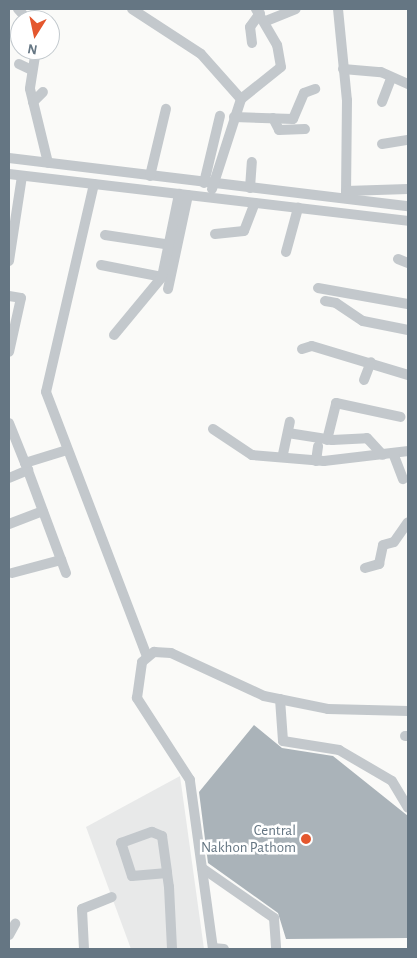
<!DOCTYPE html>
<html>
<head>
<meta charset="utf-8">
<style>
	body { margin:0 }
	#map { position:relative; width:417px; height:958px; overflow:hidden; background:#fafaf8; font-family:"Alegreya Sans",sans-serif }
	div>[style] { position:absolute }
	[style*='--x'] { left:calc(var(--x)*1px); top:calc(var(--y)*1px); width:calc(var(--w)*1px); rotate:calc(var(--a)*1deg) }
	.built>* { inset:0; background:#e8e9e9 }
	.building>* { inset:0; background:#aab3b9 }
	.minor>* { height:10px; margin:-5px; padding:0 5px; transform-origin:5px; border-radius:5px; background:#c3c8cc }
	.dots>* { width:14px; height:14px; translate:-50% -50%; box-sizing:border-box; border:2px solid #fff; border-radius:50% }
	span { translate:-50% -50%; white-space:nowrap; text-align:center; line-height:1.15; -webkit-text-stroke:5px #fff; paint-order:stroke }
	.poi-label { font-size:15px; color:#657683 }
	.right { translate:-100% -50%; text-align:right }
	.frame { position:absolute; inset:0; border:10px solid #657683; pointer-events:none }
	.north { position:absolute; left:10px; top:10px; width:50px; height:50px; box-sizing:border-box; background:#fff; border:1px solid #c1c8cd; border-radius:50%; rotate:190deg; font-size:14px; font-weight:700; line-height:20px; text-align:center; color:#657683 }
	.north::after { content:''; display:block; margin:auto; width:18px; height:22px; background:#e4572e; clip-path:polygon(50% 0,100% 100%,50% 72%,0 100%) }
</style>
</head>
<body>
<div id="map">
	<div class="built">
		<i style="clip-path:polygon(180px 776px,204px 949px,131px 949px,86px 827px)"></i>
	</div>
	<div class="building">
		<i style="clip-path:polygon(254px 725px,282px 748px,333px 756px,408px 816px,408px 938px,286px 939px,278px 913px,208px 863px,199px 792px)"></i>
	</div>
	<div class="minor">
		<i style="--x:18;--y:9;--w:15;--a:48"></i>
		<i style="--x:132;--y:9;--w:82;--a:33.1"></i>
		<i style="--x:201;--y:54;--w:60;--a:48.4"></i>
		<i style="--x:338;--y:9;--w:91;--a:84.4"></i>
		<i style="--x:347;--y:100;--w:98;--a:90.6"></i>
		<i style="--x:266;--y:21;--w:32;--a:-22"></i>
		<i style="--x:252;--y:43;--w:16;--a:-97"></i>
		<i style="--x:250;--y:27;--w:17;--a:-54"></i>
		<i style="--x:36;--y:50;--w:39;--a:99"></i>
		<i style="--x:30;--y:89;--w:76;--a:76.3"></i>
		<i style="--x:19;--y:64;--w:14;--a:25"></i>
		<i style="--x:343;--y:69;--w:38;--a:5"></i>
		<i style="--x:381;--y:72;--w:30;--a:24"></i>
		<i style="--x:33;--y:102;--w:14;--a:-45"></i>
		<i style="--x:382;--y:102;--w:26;--a:-69"></i>
		<i style="--x:234;--y:117;--w:59;--a:1.9"></i>
		<i style="--x:293;--y:119;--w:28;--a:-67"></i>
		<i style="--x:304;--y:93;--w:12;--a:-20"></i>
		<i style="--x:273;--y:118;--w:13;--a:63"></i>
		<i style="--x:279;--y:130;--w:26;--a:-2"></i>
		<i style="--x:382;--y:144;--w:26;--a:-9"></i>
		<i style="--x:9;--y:158;--w:402;--a:6.9"></i>
		<i style="--x:9;--y:174;--w:402;--a:6.7"></i>
		<i style="--x:150;--y:176;--w:69;--a:-76.6"></i>
		<i style="--x:204;--y:183;--w:69;--a:-76.6"></i>
		<i style="--x:94;--y:184;--w:213;--a:103"></i>
		<i style="--x:46;--y:392;--w:283;--a:69.1"></i>
		<i style="--x:250;--y:188;--w:26;--a:-86"></i>
		<i style="--x:212;--y:189;--w:95;--a:-72.1"></i>
		<i style="--x:241;--y:99;--w:51;--a:-38.7"></i>
		<i style="--x:281;--y:67;--w:22;--a:-100"></i>
		<i style="--x:277;--y:45;--w:42;--a:-120.3"></i>
		<i style="--x:346;--y:191;--w:62;--a:-1.8"></i>
		<i style="--x:215;--y:234;--w:29;--a:-6"></i>
		<i style="--x:244;--y:231;--w:30;--a:-69"></i>
		<i style="--x:105;--y:235;--w:67;--a:8.6"></i>
		<i style="--x:286;--y:252;--w:46;--a:-74.7"></i>
		<i style="--x:398;--y:259;--w:11;--a:22"></i>
		<i style="--x:9;--y:261;--w:86;--a:-81.3"></i>
		<i style="--x:101;--y:265;--w:62;--a:11.1"></i>
		<i style="--x:318;--y:288;--w:91;--a:10.1"></i>
		<i style="--x:168;--y:289;--w:96;--a:-78"></i>
		<i style="--x:9;--y:296;--w:12;--a:9"></i>
		<i style="--x:21;--y:298;--w:55;--a:102.5"></i>
		<i style="--x:325;--y:301;--w:11;--a:10"></i>
		<i style="--x:336;--y:303;--w:32;--a:34"></i>
		<i style="--x:363;--y:321;--w:46;--a:11.3"></i>
		<i style="--x:114;--y:335;--w:75;--a:-50.4"></i>
		<i style="--x:162;--y:277;--w:85;--a:-78.4"></i>
		<i style="--x:302;--y:349;--w:10;--a:-17"></i>
		<i style="--x:312;--y:346;--w:100;--a:16.8"></i>
		<i style="--x:364;--y:380;--w:19;--a:-69"></i>
		<i style="--x:9;--y:423;--w:43;--a:68.2"></i>
		<i style="--x:213;--y:429;--w:47;--a:33.7"></i>
		<i style="--x:252;--y:455;--w:72;--a:4.8"></i>
		<i style="--x:324;--y:461;--w:85;--a:-6.8"></i>
		<i style="--x:288;--y:433;--w:45;--a:9"></i>
		<i style="--x:332;--y:440;--w:35;--a:-3"></i>
		<i style="--x:367;--y:438;--w:23;--a:47"></i>
		<i style="--x:327;--y:440;--w:38;--a:-76"></i>
		<i style="--x:336;--y:403;--w:66;--a:12.2"></i>
		<i style="--x:393;--y:453;--w:28;--a:69"></i>
		<i style="--x:283;--y:454;--w:33;--a:-78"></i>
		<i style="--x:316;--y:461;--w:15;--a:-82"></i>
		<i style="--x:9;--y:478;--w:21;--a:-23"></i>
		<i style="--x:9;--y:524;--w:36;--a:-21"></i>
		<i style="--x:365;--y:568;--w:15;--a:-16"></i>
		<i style="--x:379;--y:564;--w:19;--a:-78"></i>
		<i style="--x:383;--y:545;--w:11;--a:-15"></i>
		<i style="--x:394;--y:542;--w:24;--a:-55"></i>
		<i style="--x:12;--y:573;--w:51;--a:-14.9"></i>
		<i style="--x:66;--y:573;--w:117;--a:-110.4"></i>
		<i style="--x:25;--y:463;--w:44;--a:-17.2"></i>
		<i style="--x:280;--y:699;--w:42;--a:85.9"></i>
		<i style="--x:283;--y:741;--w:57;--a:9.1"></i>
		<i style="--x:339;--y:750;--w:61;--a:30.3"></i>
		<i style="--x:392;--y:781;--w:31;--a:59"></i>
		<i style="--x:405;--y:736;--w:3;--a:0"></i>
		<i style="--x:202;--y:868;--w:88;--a:34.8"></i>
		<i style="--x:274;--y:918;--w:31;--a:86"></i>
		<i style="--x:167;--y:873;--w:35;--a:175"></i>
		<i style="--x:132;--y:876;--w:35;--a:-108"></i>
		<i style="--x:121;--y:843;--w:33;--a:-20"></i>
		<i style="--x:152;--y:832;--w:11;--a:22"></i>
		<i style="--x:162;--y:836;--w:37;--a:82"></i>
		<i style="--x:167;--y:873;--w:14;--a:82"></i>
		<i style="--x:169;--y:887;--w:62;--a:87.2"></i>
		<i style="--x:9;--y:935;--w:13;--a:-61"></i>
		<i style="--x:213;--y:948;--w:11;--a:5"></i>
		<i style="--x:84;--y:949;--w:40;--a:-92.9"></i>
		<i style="--x:82;--y:909;--w:32;--a:-22"></i>
		<i style="--x:213;--y:949;--w:171;--a:-97.8"></i>
		<i style="--x:190;--y:780;--w:98;--a:-122.9"></i>
		<i style="--x:137;--y:698;--w:36;--a:-82"></i>
		<i style="--x:142;--y:662;--w:16;--a:-40"></i>
		<i style="--x:154;--y:652;--w:17;--a:3"></i>
		<i style="--x:171;--y:653;--w:102;--a:24.8"></i>
		<i style="--x:264;--y:696;--w:65;--a:11.5"></i>
		<i style="--x:328;--y:709;--w:80;--a:1.4"></i>
	</div>
	<div class="dots">
		<i style="left:306px;top:839px;background:#e4572e"></i>
	</div>
	<div class="poi-label">
		<span class="right" style="left:296px;top:839px">Central<br>Nakhon Pathom</span>
	</div>
	<div class="frame"></div>
	<div class="north">N</div>
</div>
</body>
</html>
